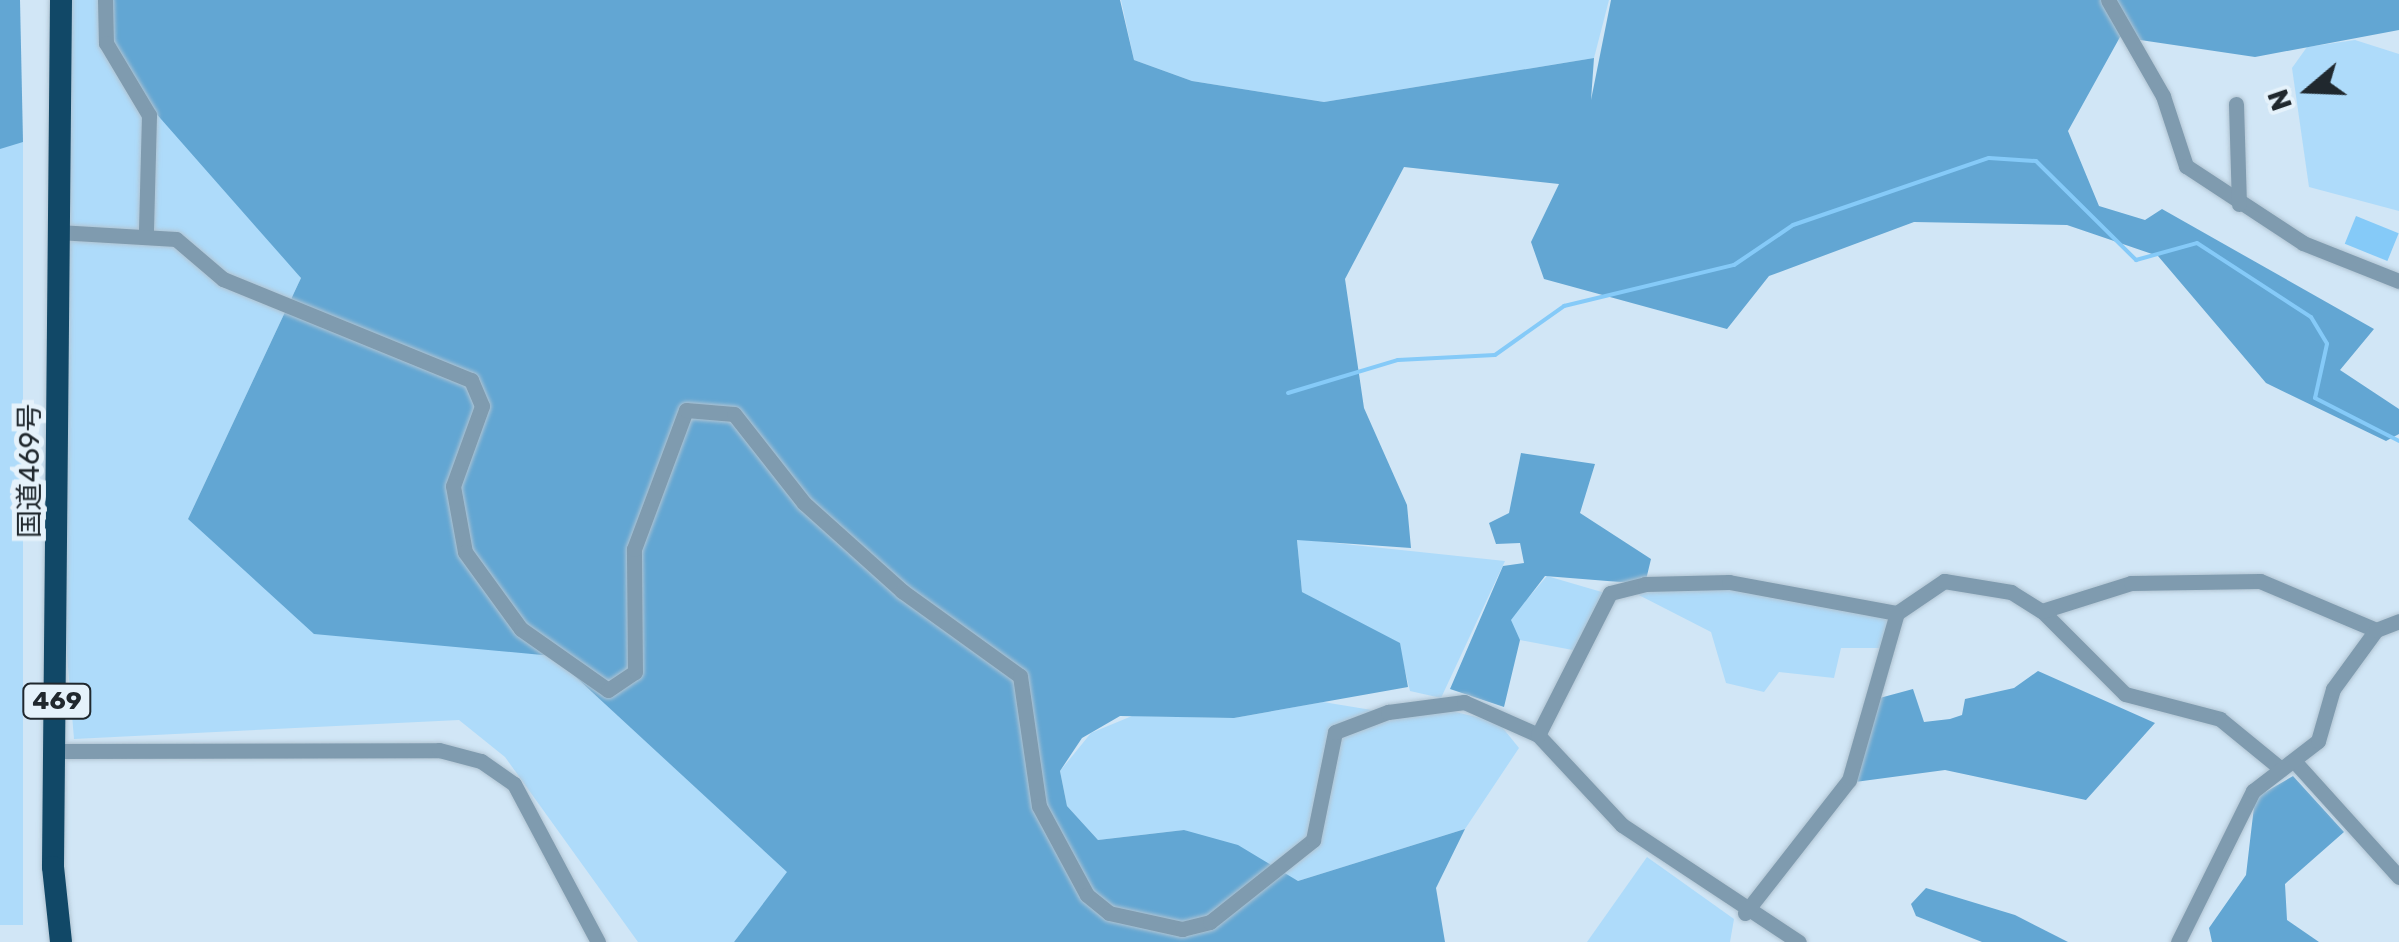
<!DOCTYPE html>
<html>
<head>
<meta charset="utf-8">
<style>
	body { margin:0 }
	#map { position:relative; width:2399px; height:942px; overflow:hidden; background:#d1e6f6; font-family:Rubik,"Noto Sans JP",sans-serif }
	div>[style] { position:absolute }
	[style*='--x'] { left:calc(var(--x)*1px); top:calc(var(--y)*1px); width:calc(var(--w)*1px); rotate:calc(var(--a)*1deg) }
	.green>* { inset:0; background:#aedbfa; transform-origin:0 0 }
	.forest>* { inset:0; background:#62a6d3 }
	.water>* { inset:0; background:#85caf8; transform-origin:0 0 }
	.stream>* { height:4px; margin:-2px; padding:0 2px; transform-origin:2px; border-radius:2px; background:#85caf8 }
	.roads { filter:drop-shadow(0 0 2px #b1c4d2) drop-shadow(0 0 2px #b1c4d2) }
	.minor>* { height:15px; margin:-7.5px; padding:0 7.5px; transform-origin:7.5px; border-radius:7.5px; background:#7f9baf }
	.highway>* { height:22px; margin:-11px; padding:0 11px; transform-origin:11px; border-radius:11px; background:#114867 }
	span { translate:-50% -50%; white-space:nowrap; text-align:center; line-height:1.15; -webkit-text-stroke:10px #e5f2fb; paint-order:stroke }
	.shield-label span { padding:2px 8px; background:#e5f2fb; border:2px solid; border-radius:8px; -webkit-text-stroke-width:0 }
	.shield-label { font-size:25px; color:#20282e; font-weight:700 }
	.street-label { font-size:28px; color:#20282e }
	.north { position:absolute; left:2259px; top:40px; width:100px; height:100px; -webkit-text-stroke:8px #e5f2fb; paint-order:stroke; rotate:251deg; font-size:28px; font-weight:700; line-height:40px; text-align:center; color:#20282e }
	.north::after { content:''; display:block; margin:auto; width:35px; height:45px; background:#20282e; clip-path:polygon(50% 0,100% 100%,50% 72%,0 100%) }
</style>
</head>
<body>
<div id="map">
	<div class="green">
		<i style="clip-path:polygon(61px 0,106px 0,301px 278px,188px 519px,553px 656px,788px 872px,734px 942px,638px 942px,505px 757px,459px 720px,74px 739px,59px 559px)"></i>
		<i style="clip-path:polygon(1121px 0,1609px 0,1594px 58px,1324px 102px,1192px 81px,1134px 60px)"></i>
		<i style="clip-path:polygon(2355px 40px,2399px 54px,2399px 211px,2309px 187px,2292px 68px,2307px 47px)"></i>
		<i style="left:23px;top:142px;width:783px;height:24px;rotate:90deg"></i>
		<i style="clip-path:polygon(1297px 539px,1505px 561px,1441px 698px,1410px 691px,1399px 646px,1302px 592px)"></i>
		<i style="clip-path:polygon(1547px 576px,1612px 595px,1578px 651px,1520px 640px,1509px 620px)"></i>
		<i style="clip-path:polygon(1717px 582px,1895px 615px,1891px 648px,1841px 648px,1834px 678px,1779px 672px,1764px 692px,1726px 683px,1711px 632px,1627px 589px)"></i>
		<i style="clip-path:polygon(1323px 702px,1402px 715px,1447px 710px,1498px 722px,1519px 748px,1465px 829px,1298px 881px,1184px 830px,1098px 840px,1067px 806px,1060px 771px,1091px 733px,1132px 716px,1234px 718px)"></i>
		<i style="clip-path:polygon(1647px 857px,1734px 919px,1730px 942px,1587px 942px)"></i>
	</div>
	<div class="forest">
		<i style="clip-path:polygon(0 0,20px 0,23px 142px,0 149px)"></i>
		<i style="clip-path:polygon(105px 0,1120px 0,1134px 60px,1192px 81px,1324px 102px,1594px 58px,1591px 100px,1611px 0,2399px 0,2399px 30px,2255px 57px,2120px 37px,2068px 131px,2099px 206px,2145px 220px,2162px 209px,2374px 329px,2340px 370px,2399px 409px,2399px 434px,2386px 441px,2266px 383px,2158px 256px,2067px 225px,1914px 222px,1769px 276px,1727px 329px,1544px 279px,1531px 242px,1559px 184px,1404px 167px,1345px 279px,1364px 408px,1407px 505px,1411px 548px,1297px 540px,1302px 592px,1400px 643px,1408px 687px,1234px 718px,1120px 716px,1082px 738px,1060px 771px,1067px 806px,1098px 840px,1184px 830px,1238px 845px,1298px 881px,1465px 829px,1436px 888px,1445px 942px,734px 942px,787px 872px,553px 656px,314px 634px,188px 519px,301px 278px,146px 102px,104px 28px)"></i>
		<i style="clip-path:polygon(1521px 453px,1595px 464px,1580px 513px,1651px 559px,1645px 584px,1545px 576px,1511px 620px,1520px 640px,1504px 707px,1450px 689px,1503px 566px,1524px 563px,1520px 543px,1496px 544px,1489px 523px,1509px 513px)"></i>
		<i style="clip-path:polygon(2038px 671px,2155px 723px,2086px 800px,1945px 770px,1855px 782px,1876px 699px,1913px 689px,1924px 722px,1950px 719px,1962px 715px,1965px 699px,2014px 688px)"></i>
		<i style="clip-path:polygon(2293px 776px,2344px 832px,2285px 884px,2287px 920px,2319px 942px,2212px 942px,2209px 928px,2246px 875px,2255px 798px)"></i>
		<i style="clip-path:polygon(1926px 888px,2015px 915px,2068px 942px,1982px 942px,1916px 916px,1911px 904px)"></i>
	</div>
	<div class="water">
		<i style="left:2356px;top:216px;width:46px;height:30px;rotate:22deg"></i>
	</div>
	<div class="stream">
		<i style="--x:1288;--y:393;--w:115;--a:-16.7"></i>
		<i style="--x:1398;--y:360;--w:97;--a:-3"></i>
		<i style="--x:1495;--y:355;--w:85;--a:-35.4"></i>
		<i style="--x:1564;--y:306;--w:175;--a:-13.6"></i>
		<i style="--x:1734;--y:265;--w:71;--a:-34.1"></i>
		<i style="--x:1793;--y:225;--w:207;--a:-18.9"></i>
		<i style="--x:1989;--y:158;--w:47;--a:3.7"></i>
		<i style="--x:2036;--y:161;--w:141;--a:44.7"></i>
		<i style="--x:2136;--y:260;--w:63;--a:-15.6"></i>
		<i style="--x:2197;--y:243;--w:136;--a:33"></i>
		<i style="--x:2311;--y:317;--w:31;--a:59"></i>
		<i style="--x:2327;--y:344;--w:55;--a:102.5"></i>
		<i style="--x:2315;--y:398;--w:94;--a:27.1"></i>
	</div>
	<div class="roads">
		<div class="minor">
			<i style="--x:105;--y:0;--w:43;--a:88.7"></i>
			<i style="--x:106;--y:43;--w:84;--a:59.2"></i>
			<i style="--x:149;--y:115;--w:118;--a:91.5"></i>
			<i style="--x:2108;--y:0;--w:111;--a:60.2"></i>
			<i style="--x:2163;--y:96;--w:74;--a:71.8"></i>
			<i style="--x:2186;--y:166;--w:140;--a:33.3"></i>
			<i style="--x:2303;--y:243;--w:103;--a:21.6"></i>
			<i style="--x:2236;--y:104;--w:100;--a:88.3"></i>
			<i style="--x:58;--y:232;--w:118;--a:3.4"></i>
			<i style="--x:176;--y:239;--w:62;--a:40.4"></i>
			<i style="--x:223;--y:279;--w:268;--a:22.2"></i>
			<i style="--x:471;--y:380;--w:28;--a:67"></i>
			<i style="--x:482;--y:406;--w:85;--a:109.9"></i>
			<i style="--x:453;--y:486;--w:67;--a:79.7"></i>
			<i style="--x:465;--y:552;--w:95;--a:54"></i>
			<i style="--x:521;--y:629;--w:106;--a:35"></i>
			<i style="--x:608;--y:690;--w:32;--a:-34"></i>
			<i style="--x:635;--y:672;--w:123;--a:-90.5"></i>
			<i style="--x:634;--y:549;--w:148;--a:-69.5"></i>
			<i style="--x:686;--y:410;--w:48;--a:4.8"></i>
			<i style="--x:734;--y:414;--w:113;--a:51.8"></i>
			<i style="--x:804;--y:503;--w:132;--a:41.9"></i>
			<i style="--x:902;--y:591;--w:145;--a:35.8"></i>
			<i style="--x:1020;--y:676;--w:131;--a:81.7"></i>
			<i style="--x:1039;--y:806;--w:101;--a:61.7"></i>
			<i style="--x:1087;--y:895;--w:28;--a:39"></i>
			<i style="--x:1109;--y:913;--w:75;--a:12.4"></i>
			<i style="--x:1182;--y:929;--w:29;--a:-14"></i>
			<i style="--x:1210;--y:922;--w:132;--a:-38.5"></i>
			<i style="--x:1313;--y:840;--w:110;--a:-78.5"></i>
			<i style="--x:1335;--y:732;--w:57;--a:-20.7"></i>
			<i style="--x:1388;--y:712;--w:77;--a:-7.5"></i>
			<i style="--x:1464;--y:702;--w:81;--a:24"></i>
			<i style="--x:1538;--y:735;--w:123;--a:47"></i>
			<i style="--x:1622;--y:825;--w:212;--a:33.5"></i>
			<i style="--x:2042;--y:611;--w:117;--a:45"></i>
			<i style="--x:2125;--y:694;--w:98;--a:14.7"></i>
			<i style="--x:2220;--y:719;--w:79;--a:39.3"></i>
			<i style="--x:1538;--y:735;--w:159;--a:-63.1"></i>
			<i style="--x:1610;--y:593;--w:36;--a:-14"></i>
			<i style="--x:1645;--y:584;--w:84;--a:-1.4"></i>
			<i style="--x:1729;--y:582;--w:171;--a:10.5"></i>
			<i style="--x:1897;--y:613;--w:57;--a:-34.2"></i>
			<i style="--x:1944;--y:581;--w:68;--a:9.3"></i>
			<i style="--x:2011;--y:592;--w:36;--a:32"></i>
			<i style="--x:2042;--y:611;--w:93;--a:-17.5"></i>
			<i style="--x:2131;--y:583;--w:129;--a:-0.9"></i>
			<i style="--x:2260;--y:581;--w:126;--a:22.9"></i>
			<i style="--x:56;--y:751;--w:383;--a:-0.1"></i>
			<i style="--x:439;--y:750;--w:43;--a:14.7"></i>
			<i style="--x:481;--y:761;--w:40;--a:34.9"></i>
			<i style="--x:514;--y:784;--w:179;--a:62"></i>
			<i style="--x:2295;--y:762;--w:155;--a:47.9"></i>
			<i style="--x:1745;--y:913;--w:169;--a:-52"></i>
			<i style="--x:1849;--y:780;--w:174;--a:-74"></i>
			<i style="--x:2178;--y:942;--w:169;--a:-63.6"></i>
			<i style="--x:2253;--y:791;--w:82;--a:-37.6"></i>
			<i style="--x:2318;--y:741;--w:54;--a:-73.9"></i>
			<i style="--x:2333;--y:689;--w:73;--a:-53.9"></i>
			<i style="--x:2376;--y:630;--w:25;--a:-21"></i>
		</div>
		<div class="highway">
			<i style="--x:61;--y:0;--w:867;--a:90.53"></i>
			<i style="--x:53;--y:867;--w:75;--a:83.9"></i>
		</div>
	</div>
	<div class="shield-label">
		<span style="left:57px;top:701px">469</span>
	</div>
	<div class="street-label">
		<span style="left:30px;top:471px;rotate:-90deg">国道469号</span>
	</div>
	<div class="north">N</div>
</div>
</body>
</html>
